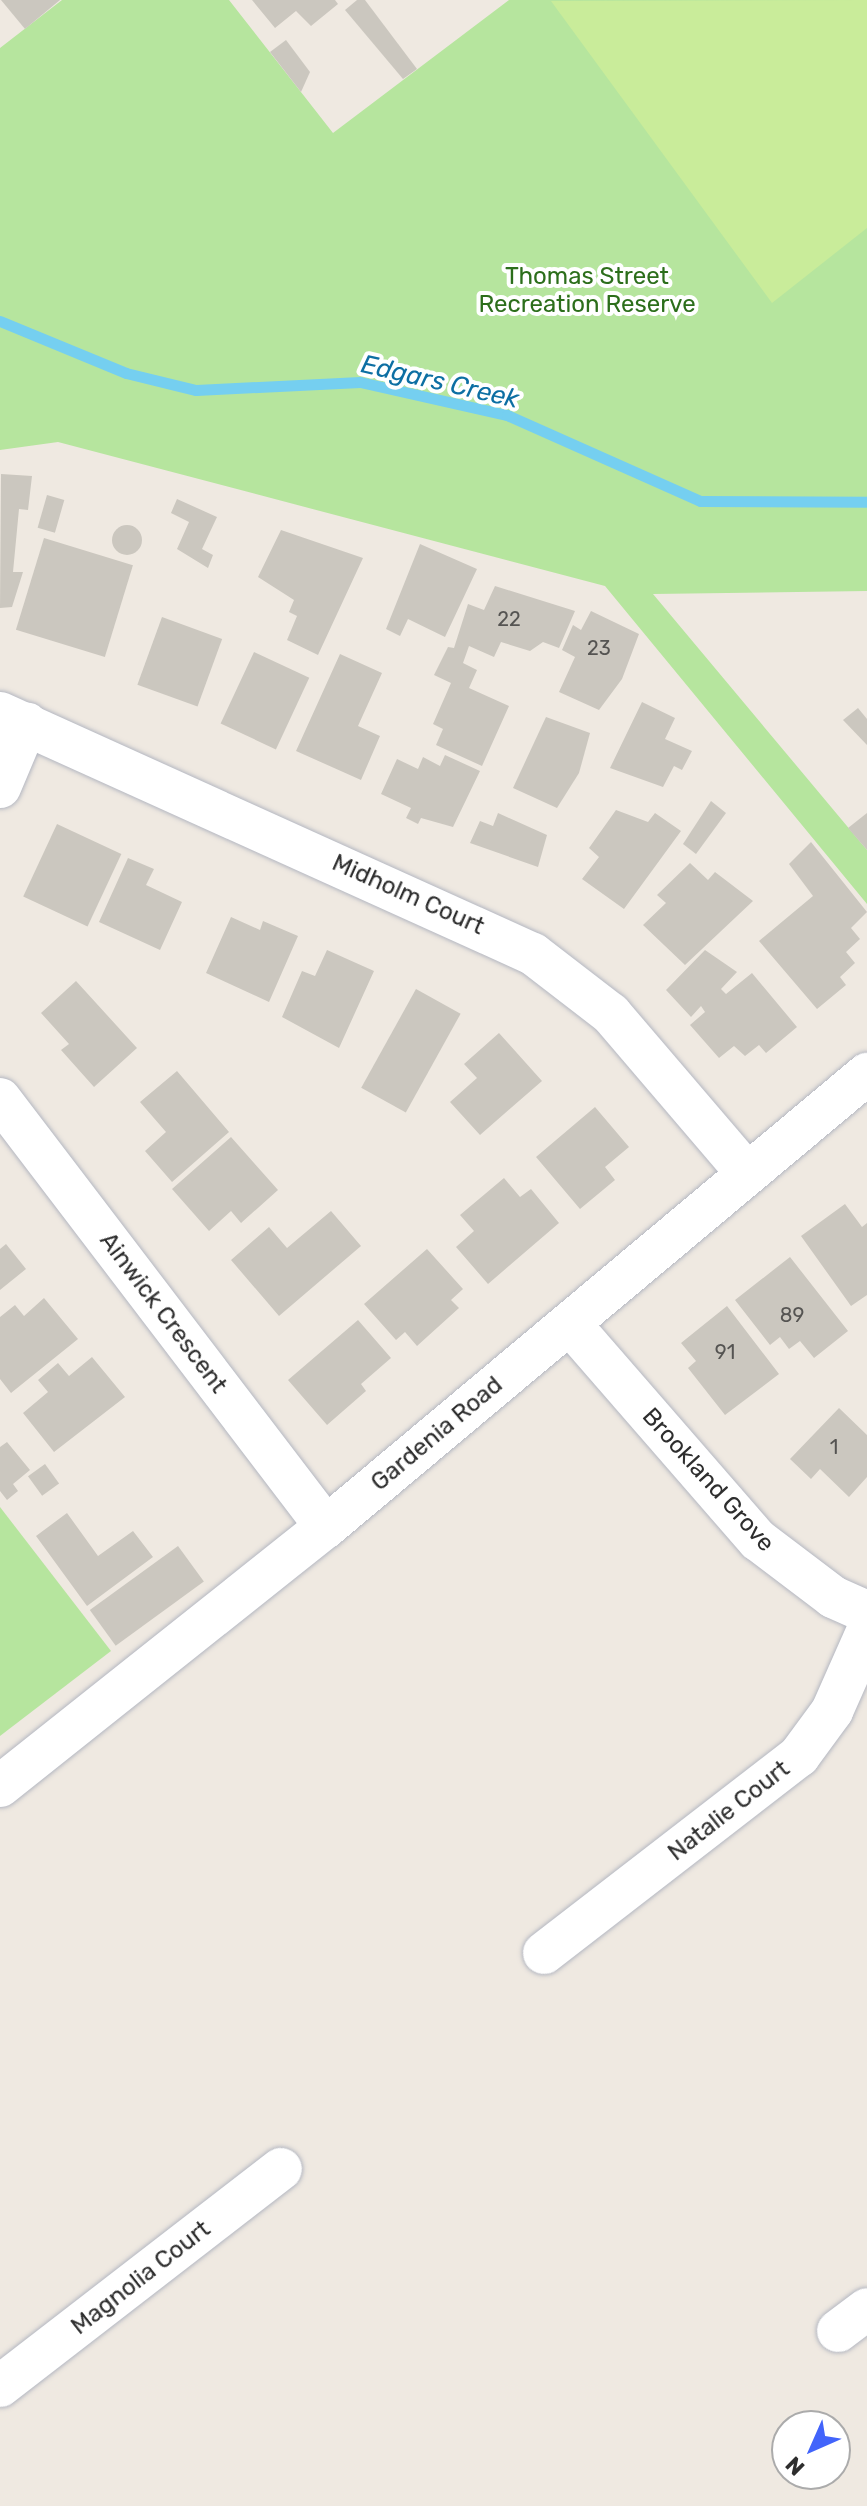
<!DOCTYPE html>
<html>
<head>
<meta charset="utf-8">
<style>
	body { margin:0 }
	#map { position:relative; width:867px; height:2506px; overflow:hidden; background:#efe9e1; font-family:Rubik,sans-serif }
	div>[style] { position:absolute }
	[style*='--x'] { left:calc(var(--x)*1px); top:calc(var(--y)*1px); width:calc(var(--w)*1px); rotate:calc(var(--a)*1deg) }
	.green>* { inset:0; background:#b6e59e }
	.pitch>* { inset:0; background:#c9ec9a }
	.stream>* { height:11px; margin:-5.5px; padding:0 5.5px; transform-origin:5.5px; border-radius:5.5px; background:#75cff0 }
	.building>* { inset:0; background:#cbc7bf; transform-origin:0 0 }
	.round { border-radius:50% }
	.roads { filter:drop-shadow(0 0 2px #b4b7c1) drop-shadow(0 0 2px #b4b7c1) }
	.street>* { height:42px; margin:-21px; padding:0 21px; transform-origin:21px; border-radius:21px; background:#fff }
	span { translate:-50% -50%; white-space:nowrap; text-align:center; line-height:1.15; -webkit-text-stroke:8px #fff; paint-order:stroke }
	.number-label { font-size:20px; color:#555452 }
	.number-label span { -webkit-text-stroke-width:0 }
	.park-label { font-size:24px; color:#2c6e1b }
	.street-label { font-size:24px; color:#2e2e2e }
	.water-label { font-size:26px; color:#0d6fa3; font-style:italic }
	.north { position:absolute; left:771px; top:2410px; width:80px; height:80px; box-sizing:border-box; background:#fff; border:2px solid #ababab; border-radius:50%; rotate:225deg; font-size:22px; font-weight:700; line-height:32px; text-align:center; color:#2e2e2e }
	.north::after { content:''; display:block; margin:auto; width:28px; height:36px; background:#4264fb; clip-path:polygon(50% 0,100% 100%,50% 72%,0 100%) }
</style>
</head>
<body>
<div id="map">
	<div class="green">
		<i style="clip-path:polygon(62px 0,229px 0,333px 133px,509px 0,867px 0,867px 591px,653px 594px,867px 850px,867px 904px,605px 586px,58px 442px,0 450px,0 48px)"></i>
		<i style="clip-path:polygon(0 1507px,111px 1651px,0 1736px)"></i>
	</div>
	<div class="pitch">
		<i style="clip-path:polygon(867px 0,867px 228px,772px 303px,551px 1px)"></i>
	</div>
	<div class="stream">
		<i style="--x:0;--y:321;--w:136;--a:22.4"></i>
		<i style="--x:126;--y:373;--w:72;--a:13.7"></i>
		<i style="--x:196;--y:390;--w:164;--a:-2.8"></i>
		<i style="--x:360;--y:382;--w:151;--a:12.7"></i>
		<i style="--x:507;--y:415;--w:211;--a:24"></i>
		<i style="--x:700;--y:501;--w:167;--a:0.3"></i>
	</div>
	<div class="building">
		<i style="clip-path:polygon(1px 0,60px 0,25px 29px)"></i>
		<i style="clip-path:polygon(252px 0,335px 0,338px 4px,311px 26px,296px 11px,275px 28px)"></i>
		<i style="clip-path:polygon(357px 0,365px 0,417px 69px,403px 79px,345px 10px)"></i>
		<i style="clip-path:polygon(286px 40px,310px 72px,301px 92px,270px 52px)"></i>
		<i style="clip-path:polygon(1px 474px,32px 476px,28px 510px,19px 509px,13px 572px,23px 572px,12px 607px,0 608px)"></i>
		<i style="left:47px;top:495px;width:18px;height:34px;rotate:16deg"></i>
		<i style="clip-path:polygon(177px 499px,217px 517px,202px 549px,213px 555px,208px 568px,177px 549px,189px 522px,171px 513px)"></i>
		<i class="round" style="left:112px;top:525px;width:30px;height:30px"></i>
		<i style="clip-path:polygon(281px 530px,363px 558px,318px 655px,287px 640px,297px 616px,289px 612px,294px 600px,258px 577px)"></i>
		<i style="left:44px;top:538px;width:93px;height:96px;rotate:17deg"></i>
		<i style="clip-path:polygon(420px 544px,477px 569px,445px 637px,408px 619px,400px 636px,386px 629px)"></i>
		<i style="clip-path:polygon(495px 586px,575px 611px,559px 648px,543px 642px,530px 651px,501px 642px,494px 657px,469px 646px,463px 663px,477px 670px,469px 688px,509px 706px,482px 766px,436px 745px,443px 729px,433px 724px,451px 683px,434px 675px,448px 647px,454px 648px,468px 604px,484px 610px)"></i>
		<i style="clip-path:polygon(591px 611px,639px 634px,622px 679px,599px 710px,559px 692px,575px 657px,562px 650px,573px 625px,581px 630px)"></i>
		<i style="left:162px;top:617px;width:64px;height:72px;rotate:20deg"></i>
		<i style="left:254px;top:652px;width:61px;height:79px;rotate:25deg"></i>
		<i style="clip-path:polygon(340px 654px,382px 673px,358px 726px,380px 736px,361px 780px,296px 751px)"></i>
		<i style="clip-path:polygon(642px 702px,675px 718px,665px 739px,692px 751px,682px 770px,674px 766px,663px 787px,610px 768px)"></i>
		<i style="clip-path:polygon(858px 708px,867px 719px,867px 745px,843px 720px)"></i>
		<i style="clip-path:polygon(546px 717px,590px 733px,579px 773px,557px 808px,513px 788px)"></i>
		<i style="clip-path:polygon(445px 755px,480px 771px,453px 827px,421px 818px,418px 824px,406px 818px,411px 808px,381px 794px,397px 759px,418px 769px,423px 757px,440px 766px)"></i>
		<i style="clip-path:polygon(711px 801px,726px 813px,696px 854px,683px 844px)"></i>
		<i style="clip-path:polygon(616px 810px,648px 822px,655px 813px,681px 831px,624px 909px,582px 879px,599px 857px,589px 848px)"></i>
		<i style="clip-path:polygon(498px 813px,547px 835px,538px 867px,470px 843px,480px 821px,493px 826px)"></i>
		<i style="clip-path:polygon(867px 813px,867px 850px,848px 828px)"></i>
		<i style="left:57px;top:824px;width:71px;height:80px;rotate:25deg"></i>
		<i style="clip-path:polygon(811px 842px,867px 912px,851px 928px,860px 939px,846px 952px,855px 963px,840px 977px,846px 985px,817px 1009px,759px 941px,813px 896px,789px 864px)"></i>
		<i style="clip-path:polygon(128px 858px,154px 869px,146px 885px,182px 902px,160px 950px,99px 922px)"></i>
		<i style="clip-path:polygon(690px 863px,708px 880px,715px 872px,753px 901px,685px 965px,643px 925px,666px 903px,657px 895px)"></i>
		<i style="clip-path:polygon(231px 917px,260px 930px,263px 921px,298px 936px,269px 1002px,206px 973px)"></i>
		<i style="clip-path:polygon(327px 950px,374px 971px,339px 1048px,282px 1017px,302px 971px,315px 976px)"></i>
		<i style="clip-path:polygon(705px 950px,737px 972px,721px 989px,726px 994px,752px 973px,797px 1027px,766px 1053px,759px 1045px,745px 1056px,734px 1046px,719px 1058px,690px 1025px,705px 1012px,701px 1006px,691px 1017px,666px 990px)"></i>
		<i style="clip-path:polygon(76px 981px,137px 1048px,94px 1087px,61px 1050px,69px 1044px,41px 1013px)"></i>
		<i style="left:416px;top:989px;width:51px;height:113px;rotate:29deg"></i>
		<i style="clip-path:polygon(499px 1033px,542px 1081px,480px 1135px,450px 1102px,477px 1078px,464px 1064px)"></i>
		<i style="clip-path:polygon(177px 1071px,229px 1132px,172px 1182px,145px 1151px,166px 1132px,140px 1102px)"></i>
		<i style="clip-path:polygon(595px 1107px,629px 1147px,605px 1167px,615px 1180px,580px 1209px,536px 1157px)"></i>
		<i style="clip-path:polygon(231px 1137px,278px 1190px,241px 1223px,231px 1211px,209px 1231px,172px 1189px)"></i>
		<i style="clip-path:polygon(504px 1178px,520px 1197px,531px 1189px,559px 1223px,488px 1284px,456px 1247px,474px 1231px,460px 1215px)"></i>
		<i style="clip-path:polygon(845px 1204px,862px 1227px,867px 1223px,867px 1295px,851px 1306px,801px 1236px)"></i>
		<i style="clip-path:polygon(331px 1211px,361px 1246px,279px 1316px,231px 1260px,269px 1227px,287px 1248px)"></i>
		<i style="clip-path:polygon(6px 1244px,26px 1269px,0 1290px,0 1249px)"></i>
		<i style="clip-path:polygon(427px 1249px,463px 1289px,451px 1300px,459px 1308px,417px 1346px,405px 1332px,396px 1340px,364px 1304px)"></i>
		<i style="clip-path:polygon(790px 1257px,848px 1331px,814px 1358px,800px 1341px,789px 1349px,780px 1337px,770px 1345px,735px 1300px)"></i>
		<i style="clip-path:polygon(44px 1298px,78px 1339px,11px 1393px,0 1379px,0 1317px,15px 1305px,24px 1316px)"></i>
		<i style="clip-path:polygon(727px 1306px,779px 1374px,725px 1415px,688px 1368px,696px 1361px,681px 1343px)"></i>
		<i style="clip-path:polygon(358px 1320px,391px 1358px,361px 1384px,366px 1391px,327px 1425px,288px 1380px)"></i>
		<i style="clip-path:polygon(92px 1357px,125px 1397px,54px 1452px,23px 1413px,48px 1392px,38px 1380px,58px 1363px,69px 1376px)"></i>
		<i style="clip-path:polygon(839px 1408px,867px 1435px,867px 1477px,849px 1497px,820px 1469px,811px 1479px,790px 1459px)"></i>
		<i style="clip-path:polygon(7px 1442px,30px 1470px,13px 1484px,18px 1491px,7px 1500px,0 1491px,0 1447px)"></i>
		<i style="left:45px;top:1464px;width:24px;height:21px;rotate:54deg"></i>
		<i style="clip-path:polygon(67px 1513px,98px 1556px,133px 1531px,153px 1557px,87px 1606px,36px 1536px)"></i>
		<i style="left:178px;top:1546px;width:44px;height:109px;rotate:54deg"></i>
	</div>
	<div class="roads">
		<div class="street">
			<i style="--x:0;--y:713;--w:585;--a:24.33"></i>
			<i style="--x:533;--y:954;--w:98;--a:37.6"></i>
			<i style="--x:611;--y:1014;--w:209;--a:49.5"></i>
			<i style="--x:0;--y:787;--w:69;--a:-67.1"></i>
			<i style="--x:0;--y:1099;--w:538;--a:52.7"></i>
			<i style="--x:570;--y:1324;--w:286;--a:49"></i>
			<i style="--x:758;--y:1540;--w:94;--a:37.2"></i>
			<i style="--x:833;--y:1597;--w:37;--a:24"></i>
			<i style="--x:0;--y:1786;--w:416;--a:-38.5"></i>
			<i style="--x:326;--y:1527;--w:706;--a:-39.94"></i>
			<i style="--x:544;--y:1953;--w:322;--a:-37.7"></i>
			<i style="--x:799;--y:1756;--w:56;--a:-53.7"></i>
			<i style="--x:832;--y:1711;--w:86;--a:-66.1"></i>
			<i style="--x:838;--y:2331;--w:36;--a:-37"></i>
			<i style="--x:0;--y:2386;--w:355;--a:-37.7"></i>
		</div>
	</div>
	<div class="number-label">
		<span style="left:509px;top:619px">22</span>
		<span style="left:599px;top:648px">23</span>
		<span style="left:792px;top:1315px">89</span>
		<span style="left:725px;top:1352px">91</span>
		<span style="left:834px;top:1447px">1</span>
	</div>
	<div class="park-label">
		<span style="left:587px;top:291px">Thomas Street<br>Recreation Reserve</span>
	</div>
	<div class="street-label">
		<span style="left:408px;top:895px;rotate:24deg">Midholm Court</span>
		<span style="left:163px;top:1313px;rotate:53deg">Ainwick Crescent</span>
		<span style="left:437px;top:1434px;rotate:-40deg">Gardenia Road</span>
		<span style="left:708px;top:1480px;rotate:48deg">Brookland Grove</span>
		<span style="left:729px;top:1811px;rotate:-38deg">Natalie Court</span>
		<span style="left:141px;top:2278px;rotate:-38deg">Magnolia Court</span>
	</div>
	<div class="water-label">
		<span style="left:440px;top:382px;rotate:13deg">Edgars Creek</span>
	</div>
	<div class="north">N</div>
</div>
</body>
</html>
